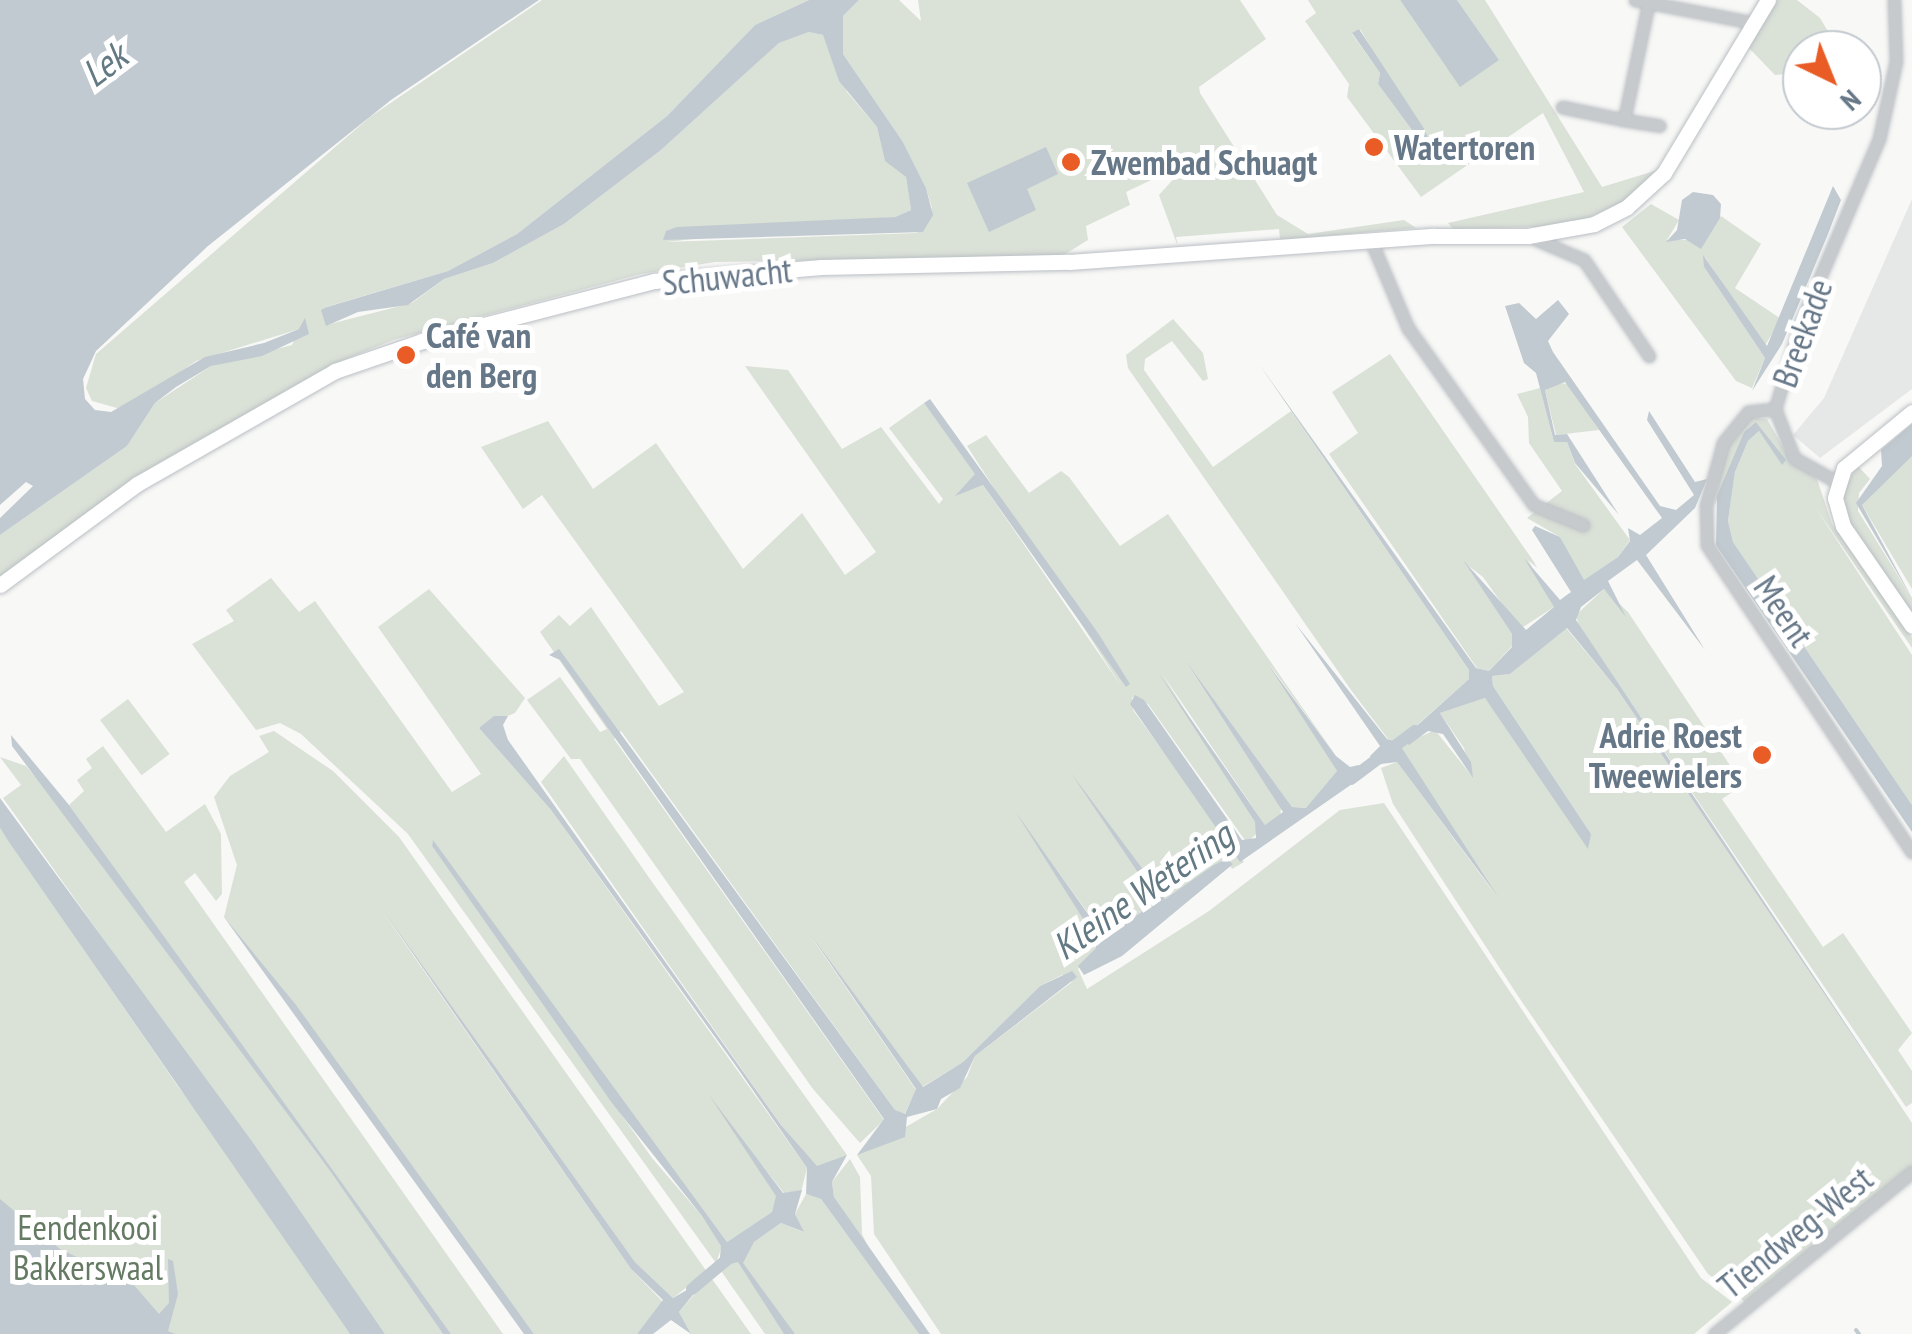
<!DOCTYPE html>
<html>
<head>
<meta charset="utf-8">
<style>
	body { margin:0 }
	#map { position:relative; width:1912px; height:1334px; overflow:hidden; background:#f8f8f6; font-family:"PT Sans Narrow",sans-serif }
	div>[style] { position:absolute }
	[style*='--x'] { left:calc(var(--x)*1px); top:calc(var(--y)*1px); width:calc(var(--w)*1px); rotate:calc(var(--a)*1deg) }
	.built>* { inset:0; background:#e6e7e7 }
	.green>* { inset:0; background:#dae1d7; transform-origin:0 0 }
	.water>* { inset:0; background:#c1cad0 }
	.stream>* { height:4px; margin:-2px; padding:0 2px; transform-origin:2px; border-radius:2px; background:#c1cad0 }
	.canal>* { height:12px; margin:-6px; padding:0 6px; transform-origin:6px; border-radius:6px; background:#c1cad0 }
	.roads { filter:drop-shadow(0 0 2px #babfc4) drop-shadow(0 0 2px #babfc4) }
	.street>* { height:11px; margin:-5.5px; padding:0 5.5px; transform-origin:5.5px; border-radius:5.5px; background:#c6cacd }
	.secondary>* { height:15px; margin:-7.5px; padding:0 7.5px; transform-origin:7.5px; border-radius:7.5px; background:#fff }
	.dots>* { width:28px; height:28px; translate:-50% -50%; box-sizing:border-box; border:5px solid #fff; border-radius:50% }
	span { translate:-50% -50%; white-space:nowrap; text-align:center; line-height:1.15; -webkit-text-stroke:10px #fff; paint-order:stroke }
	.poi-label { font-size:35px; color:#678; font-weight:700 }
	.left { translate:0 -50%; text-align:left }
	.right { translate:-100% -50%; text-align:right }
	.street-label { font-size:35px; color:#678 }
	.park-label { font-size:35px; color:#657a62 }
	.water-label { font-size:38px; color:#637983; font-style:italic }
	.north { position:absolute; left:1782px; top:30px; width:100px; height:100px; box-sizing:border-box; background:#fff; border:2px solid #c2c9cf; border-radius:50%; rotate:137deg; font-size:28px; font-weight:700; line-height:40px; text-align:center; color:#678 }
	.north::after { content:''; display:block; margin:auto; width:35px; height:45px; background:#e95c25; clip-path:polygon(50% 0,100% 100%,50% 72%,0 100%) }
</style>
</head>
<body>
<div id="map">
	<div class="built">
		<i style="clip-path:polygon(1912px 199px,1912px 389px,1820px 458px,1793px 435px,1824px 398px)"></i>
	</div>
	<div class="green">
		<i style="clip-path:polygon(542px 0,809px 0,755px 25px,667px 116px,517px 234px,448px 271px,326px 307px,326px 325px,412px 303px,444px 279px,493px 263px,564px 224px,661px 150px,779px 43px,809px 32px,823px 35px,847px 92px,877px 127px,885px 160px,906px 177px,911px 210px,895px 217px,869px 219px,666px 242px,917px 233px,932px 208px,926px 188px,903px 142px,843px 54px,843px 16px,859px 0,899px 0,921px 21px,918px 0,1240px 0,1266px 39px,1199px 87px,1200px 93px,1277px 215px,1308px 234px,1404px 220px,1416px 228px,1280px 240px,1279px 229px,1176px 237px,1178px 247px,1159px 195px,1189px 162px,1126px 192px,1130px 205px,1086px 226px,1088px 240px,1062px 256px,715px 262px,641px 274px,393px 340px,334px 364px,136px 477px,0 578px,0 535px,127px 446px,155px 403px,211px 366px,292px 345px,299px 329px,196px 361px,136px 403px,117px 408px,92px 401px,86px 388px,96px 354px,370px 117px)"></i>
		<i style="clip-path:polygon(evenodd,1308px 0,1400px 0,1447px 68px,1499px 60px,1457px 0,1485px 0,1602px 187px,1661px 169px,1631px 198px,1571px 226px,1453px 229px,1448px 223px,1584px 192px,1543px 113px,1421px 197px,1347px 97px,1349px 84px,1305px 21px,1316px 13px,1308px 0,1360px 29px,1387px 75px,1429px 153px,1378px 84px,1380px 73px,1352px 34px,1360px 29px)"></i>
		<i style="clip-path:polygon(1776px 0,1797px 0,1820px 18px,1839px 50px,1802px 50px,1802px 72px,1775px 75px,1748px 47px)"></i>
		<i style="clip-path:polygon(1651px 204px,1679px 220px,1667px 240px,1692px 240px,1700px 248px,1721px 216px,1761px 244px,1735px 288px,1781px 319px,1764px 347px,1705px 257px,1704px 267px,1765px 358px,1752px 388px,1736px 381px,1622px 227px)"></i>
		<i style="clip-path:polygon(1173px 319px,1203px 353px,1208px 379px,1203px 381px,1172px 341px,1145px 359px,1144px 370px,1213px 467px,1291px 411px,1469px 670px,1469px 679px,1398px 742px,1388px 739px,1351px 690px,1128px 368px,1126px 355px)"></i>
		<i style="clip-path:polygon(1390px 354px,1534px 562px,1537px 568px,1528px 560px,1554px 607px,1520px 629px,1483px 577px,1466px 564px,1512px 634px,1512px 646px,1489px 671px,1477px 668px,1329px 454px,1358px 433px,1332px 392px)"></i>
		<i style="clip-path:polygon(745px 366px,788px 370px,842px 449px,881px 427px,939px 504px,943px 499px,889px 428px,924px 403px,976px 474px,965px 491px,983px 485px,1121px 686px,967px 446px,986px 435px,1029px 493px,1061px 471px,1069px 477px,1120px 546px,1168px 514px,1336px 756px,1269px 664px,1337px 771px,1307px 808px,1292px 807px,1186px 662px,1281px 808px,1280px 820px,1265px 825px,1161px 672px,1260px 830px,1247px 843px,1148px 704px,1132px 697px,1133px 710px,1244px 862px,1232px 869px,1226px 859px,1165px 899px,1093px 805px,1157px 901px,1106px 938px,1030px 833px,1095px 938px,1096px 948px,1078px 969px,1087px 989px,1209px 911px,1340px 810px,1384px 803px,1701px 1278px,1732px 1302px,1694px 1334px,941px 1334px,874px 1234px,871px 1176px,857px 1155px,937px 1109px,967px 1077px,975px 1056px,1072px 982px,1062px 975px,1040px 986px,963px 1062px,922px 1087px,810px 935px,916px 1090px,904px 1115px,895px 1110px,621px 731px,614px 739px,884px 1120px,860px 1143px,813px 1089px,580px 759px,571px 759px,527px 700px,560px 677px,600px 732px,607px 729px,540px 632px,559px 615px,570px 626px,591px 607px,659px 706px,684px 692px,542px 495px,523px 509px,481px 447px,548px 421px,593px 489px,656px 443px,743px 569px,802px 513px,845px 575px,876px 552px)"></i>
		<i style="clip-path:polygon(1557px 383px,1569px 384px,1599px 430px,1556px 435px,1545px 390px)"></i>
		<i style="clip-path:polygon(1540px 388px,1554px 442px,1567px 442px,1575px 464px,1630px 540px,1618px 557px,1583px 581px,1560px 537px,1527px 518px,1562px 491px,1529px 443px,1528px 417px,1517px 394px)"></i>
		<i style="clip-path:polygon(1750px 417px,1767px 419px,1789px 458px,1817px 479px,1832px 524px,1912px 638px,1912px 648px,1815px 507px,1912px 655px,1912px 805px,1733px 542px,1728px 521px,1735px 472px,1748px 441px,1759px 431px,1782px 464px,1785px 460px,1756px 422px,1744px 432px,1714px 507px,1726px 448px)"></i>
		<i style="clip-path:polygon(1912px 442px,1912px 589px,1862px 505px,1864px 492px)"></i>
		<i style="clip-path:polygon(1857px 465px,1870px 479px,1859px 493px,1858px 511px,1912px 598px,1912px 616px,1846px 518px,1843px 492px)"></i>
		<i style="clip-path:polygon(271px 578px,299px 612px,315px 601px,452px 792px,481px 774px,378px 627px,429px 589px,525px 698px,515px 713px,479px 728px,551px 810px,807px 1168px,801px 1192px,784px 1193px,728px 1123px,777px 1196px,772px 1212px,727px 1242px,433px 841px,432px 846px,652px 1158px,702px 1216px,722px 1246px,716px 1263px,408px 834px,301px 734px,280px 723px,256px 730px,192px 644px,234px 621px,226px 610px)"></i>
		<i style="clip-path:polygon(1604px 589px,1628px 612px,1743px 785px,1722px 799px,1823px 947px,1843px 933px,1912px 1033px,1898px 1050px,1912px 1071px,1912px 1103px,1906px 1107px,1579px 626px,1576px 615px)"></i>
		<i style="clip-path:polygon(1566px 628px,1617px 689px,1912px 1123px,1912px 1167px,1745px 1302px,1708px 1274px,1516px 993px,1393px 804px,1381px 768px,1397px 762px,1495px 894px,1400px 746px,1435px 730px,1471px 775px,1464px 748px,1440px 713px,1485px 698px,1591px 834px,1493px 686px,1492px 676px,1510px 674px)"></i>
		<i style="left:128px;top:699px;width:69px;height:35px;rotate:53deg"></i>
		<i style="clip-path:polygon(274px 731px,333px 771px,399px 837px,751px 1334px,691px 1334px,679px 1312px,700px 1288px,701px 1276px,673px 1298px,635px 1262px,381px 909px,631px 1269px,664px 1303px,637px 1334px,534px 1334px,224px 917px,237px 865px,214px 797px,230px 776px,269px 752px,259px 736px)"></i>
		<i style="clip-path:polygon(103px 746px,166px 832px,205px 804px,221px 834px,222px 894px,216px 901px,195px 873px,184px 882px,503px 1334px,451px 1334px,334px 1175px,443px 1334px,385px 1334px,3px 798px,21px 785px,0 757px,26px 766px,71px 818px,327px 1167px,69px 805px,84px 791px,77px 780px,92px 768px,86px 759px)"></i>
		<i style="clip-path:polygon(564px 756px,650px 879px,847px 1155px,817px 1167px,781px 1125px,541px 782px)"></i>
		<i style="clip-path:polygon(0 828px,179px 1088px,371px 1334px,0 1334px)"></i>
		<i style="clip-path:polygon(850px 1159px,860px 1177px,862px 1234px,870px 1250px,834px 1197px,832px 1182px)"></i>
		<i style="clip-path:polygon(806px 1194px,821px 1199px,919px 1334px,765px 1334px,719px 1268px,743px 1259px,754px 1242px,781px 1223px,803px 1232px,795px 1214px)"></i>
	</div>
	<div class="water">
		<i style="clip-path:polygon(0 0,539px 0,391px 100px,208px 246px,96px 351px,83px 379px,85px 399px,95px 410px,111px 412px,205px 357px,264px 343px,299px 329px,305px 318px,309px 334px,262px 356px,211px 366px,176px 387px,155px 403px,127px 446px,0 535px,0 518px,33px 486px,26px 482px,0 505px)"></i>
		<i style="clip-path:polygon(809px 0,859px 0,843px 16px,843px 54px,903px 142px,926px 188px,933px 215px,923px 232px,663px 240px,666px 231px,677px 227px,895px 217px,911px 210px,906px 177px,885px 161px,877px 127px,839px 81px,823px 35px,809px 32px,779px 43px,661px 150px,564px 224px,493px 263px,444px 279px,408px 305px,358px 312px,326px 326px,321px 310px,327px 307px,448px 271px,517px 234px,667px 116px,755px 25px)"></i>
		<i style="clip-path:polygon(1400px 0,1457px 0,1499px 60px,1460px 87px)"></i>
		<i style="clip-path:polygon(1359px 29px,1423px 127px,1433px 148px,1429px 153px,1378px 84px,1380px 73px,1352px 33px)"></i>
		<i style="clip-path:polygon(1046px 147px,1058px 174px,1027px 189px,1036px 210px,989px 232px,967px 183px)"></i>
		<i style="clip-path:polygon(1833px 186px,1841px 200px,1828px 234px,1782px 344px,1752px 391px,1765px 358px,1704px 267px,1703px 255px,1767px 346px)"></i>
		<i style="clip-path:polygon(1693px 192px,1713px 195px,1721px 204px,1720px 218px,1701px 249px,1685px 239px,1666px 242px,1677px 230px,1682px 200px)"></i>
		<i style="clip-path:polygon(1558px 300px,1569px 314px,1548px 341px,1553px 352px,1660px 506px,1676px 510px,1694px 495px,1647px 420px,1649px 411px,1695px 482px,1707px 479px,1695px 508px,1646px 555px,1705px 650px,1637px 560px,1608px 581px,1626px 617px,1604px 589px,1581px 607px,1576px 620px,1912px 1123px,1617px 689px,1567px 628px,1510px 674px,1492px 676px,1493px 686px,1591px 834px,1588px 849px,1485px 698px,1440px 713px,1471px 762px,1473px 778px,1443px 734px,1428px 731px,1409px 745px,1401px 740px,1469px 679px,1469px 670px,1259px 364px,1476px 668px,1489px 671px,1512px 647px,1512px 634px,1463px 560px,1526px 630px,1554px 607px,1524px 558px,1560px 600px,1571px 592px,1532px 530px,1535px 526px,1560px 537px,1584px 580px,1618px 557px,1630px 541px,1628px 528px,1640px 535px,1662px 518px,1565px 382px,1545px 390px,1555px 435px,1567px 434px,1619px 515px,1575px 463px,1567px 442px,1554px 442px,1536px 373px,1524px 363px,1505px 306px,1519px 303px,1536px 319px)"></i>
		<i style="clip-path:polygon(930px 399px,1098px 633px,1130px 684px,1126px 687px,983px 485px,955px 496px,975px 474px,924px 403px)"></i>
		<i style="clip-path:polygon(1756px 422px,1786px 460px,1782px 465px,1759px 431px,1748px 441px,1735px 472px,1728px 521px,1733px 542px,1912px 805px,1912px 832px,1716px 545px,1717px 496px,1744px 432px)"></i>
		<i style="clip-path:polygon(1912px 424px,1912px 456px,1862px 505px,1912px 598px,1856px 503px,1882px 466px,1881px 450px)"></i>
		<i style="clip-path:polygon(1295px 623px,1387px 739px,1398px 742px,1498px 897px,1397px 762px,1373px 765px,1370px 756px,1380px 746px)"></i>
		<i style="clip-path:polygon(559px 649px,895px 1110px,905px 1114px,916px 1089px,810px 934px,923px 1087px,963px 1062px,1040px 986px,1072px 971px,1077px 977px,975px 1056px,960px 1088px,941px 1099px,937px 1109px,907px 1117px,905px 1137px,857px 1155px,884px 1119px,560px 660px,549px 655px)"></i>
		<i style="clip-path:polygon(1185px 660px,1292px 807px,1306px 808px,1337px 771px,1268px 664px,1336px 756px,1350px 767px,1359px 765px,1365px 775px,1240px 862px,1130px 704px,1135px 695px,1144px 700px,1242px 840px,1256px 838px,1255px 822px,1158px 672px,1265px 825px,1283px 812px)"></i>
		<i style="clip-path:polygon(494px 716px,508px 716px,503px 725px,508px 740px,781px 1125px,817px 1166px,847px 1155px,832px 1182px,834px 1197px,930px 1334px,919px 1334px,821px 1199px,806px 1194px,807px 1168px,736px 1066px,551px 810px,479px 728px)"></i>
		<i style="clip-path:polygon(11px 735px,69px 805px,451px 1334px,443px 1334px,331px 1172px,12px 746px)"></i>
		<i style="clip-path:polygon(1071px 773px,1165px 899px,1214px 865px,1226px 859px,1233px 864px,1122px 956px,1084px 975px,1078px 966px,1096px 948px,1095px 938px,1015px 811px,1105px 938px,1157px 901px)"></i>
		<i style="clip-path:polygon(0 798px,251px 1140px,385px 1334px,350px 1334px,346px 1328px,9px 842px,0 828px)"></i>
		<i style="clip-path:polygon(433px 840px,727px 1242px,772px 1212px,776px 1196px,709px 1095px,783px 1193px,802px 1190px,795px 1214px,804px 1232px,781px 1223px,754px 1242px,743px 1263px,795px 1334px,784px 1334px,738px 1262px,719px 1267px,721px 1246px,702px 1216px,612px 1103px,432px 846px)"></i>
		<i style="clip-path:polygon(382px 909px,635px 1262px,673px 1298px,706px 1279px,679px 1312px,691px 1334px,671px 1320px,653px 1334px,637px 1334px,663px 1300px,631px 1269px)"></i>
		<i style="clip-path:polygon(224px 917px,296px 1005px,534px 1334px,524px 1334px)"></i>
		<i style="clip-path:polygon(0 1199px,60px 1249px,133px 1284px,159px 1314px,169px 1303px,168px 1259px,173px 1261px,178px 1294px,168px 1331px,175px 1334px,0 1334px)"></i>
	</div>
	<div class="stream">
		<i style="--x:1856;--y:1330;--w:5;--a:53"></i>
	</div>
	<div class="canal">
		<i style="--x:1351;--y:779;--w:80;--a:-36.9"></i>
		<i style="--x:692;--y:1289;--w:50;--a:-40.1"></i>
	</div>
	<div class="roads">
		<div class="street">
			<i style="--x:1635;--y:0;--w:121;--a:10.9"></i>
			<i style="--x:1562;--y:107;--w:63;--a:11.8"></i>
			<i style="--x:1624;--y:120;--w:123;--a:-78.2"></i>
			<i style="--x:1624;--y:120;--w:36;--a:9"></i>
			<i style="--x:1528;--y:236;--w:61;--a:23.2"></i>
			<i style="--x:1584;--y:260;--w:116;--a:55.9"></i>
			<i style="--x:1371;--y:241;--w:95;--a:67"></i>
			<i style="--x:1408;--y:328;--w:217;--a:54.6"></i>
			<i style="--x:1534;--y:505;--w:53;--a:22.2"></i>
			<i style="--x:1775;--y:409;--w:27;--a:174"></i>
			<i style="--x:1748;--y:412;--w:40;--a:129"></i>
			<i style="--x:1723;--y:443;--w:64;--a:105.3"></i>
			<i style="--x:1706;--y:505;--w:40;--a:88.6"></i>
			<i style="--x:1707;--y:545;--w:369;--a:56.3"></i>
			<i style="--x:1837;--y:482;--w:49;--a:-150.8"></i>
			<i style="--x:1794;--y:458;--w:53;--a:-111.2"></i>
			<i style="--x:1775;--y:409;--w:89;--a:-73.6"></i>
			<i style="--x:1800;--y:324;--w:201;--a:-66.9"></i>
			<i style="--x:1879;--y:139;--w:80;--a:-77.7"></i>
			<i style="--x:1896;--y:61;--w:61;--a:-91.9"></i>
			<i style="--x:1714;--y:1334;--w:256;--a:-39.3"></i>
		</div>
		<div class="secondary">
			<i style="--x:1912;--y:412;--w:88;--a:140.5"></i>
			<i style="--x:1844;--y:468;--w:31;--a:107"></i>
			<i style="--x:1835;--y:498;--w:29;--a:74"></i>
			<i style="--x:1843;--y:526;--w:121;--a:55.4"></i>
			<i style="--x:0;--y:585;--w:170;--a:-36.4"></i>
			<i style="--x:137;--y:484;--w:228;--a:-29.7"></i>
			<i style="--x:335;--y:371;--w:92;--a:-19"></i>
			<i style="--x:422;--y:341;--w:240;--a:-14.5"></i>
			<i style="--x:654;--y:281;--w:168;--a:-4.8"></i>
			<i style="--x:821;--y:267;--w:248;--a:-1.2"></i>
			<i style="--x:1069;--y:262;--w:366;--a:-4.1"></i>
			<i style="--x:1434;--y:236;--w:94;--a:0"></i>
			<i style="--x:1528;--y:236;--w:67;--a:-10.3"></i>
			<i style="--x:1594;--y:224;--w:37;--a:-27"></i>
			<i style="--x:1627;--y:207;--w:50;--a:-42.6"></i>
			<i style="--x:1664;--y:173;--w:202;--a:-59"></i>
		</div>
	</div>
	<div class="dots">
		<i style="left:1374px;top:147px;background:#e95c25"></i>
		<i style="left:1071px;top:162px;background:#e95c25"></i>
		<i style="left:406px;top:355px;background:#e95c25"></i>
		<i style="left:1762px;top:755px;background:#e95c25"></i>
	</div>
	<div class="poi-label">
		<span class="left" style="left:1394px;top:147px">Watertoren</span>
		<span class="left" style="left:1091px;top:162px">Zwembad Schuagt</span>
		<span class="left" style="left:426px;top:355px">Café van<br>den Berg</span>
		<span class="right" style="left:1742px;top:755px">Adrie Roest<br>Tweewielers</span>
	</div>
	<div class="street-label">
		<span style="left:727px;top:276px;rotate:-6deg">Schuwacht</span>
		<span style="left:1802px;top:333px;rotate:-70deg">Breekade</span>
		<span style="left:1784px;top:611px;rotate:56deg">Meent</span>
		<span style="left:1795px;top:1232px;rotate:-39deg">Tiendweg-West</span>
	</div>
	<div class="park-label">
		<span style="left:88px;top:1247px">Eendenkooi<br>Bakkerswaal</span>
	</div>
	<div class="water-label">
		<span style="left:104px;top:64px;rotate:-37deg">Lek</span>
		<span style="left:1142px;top:890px;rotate:-35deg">Kleine Wetering</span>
	</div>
	<div class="north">N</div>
</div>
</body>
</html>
